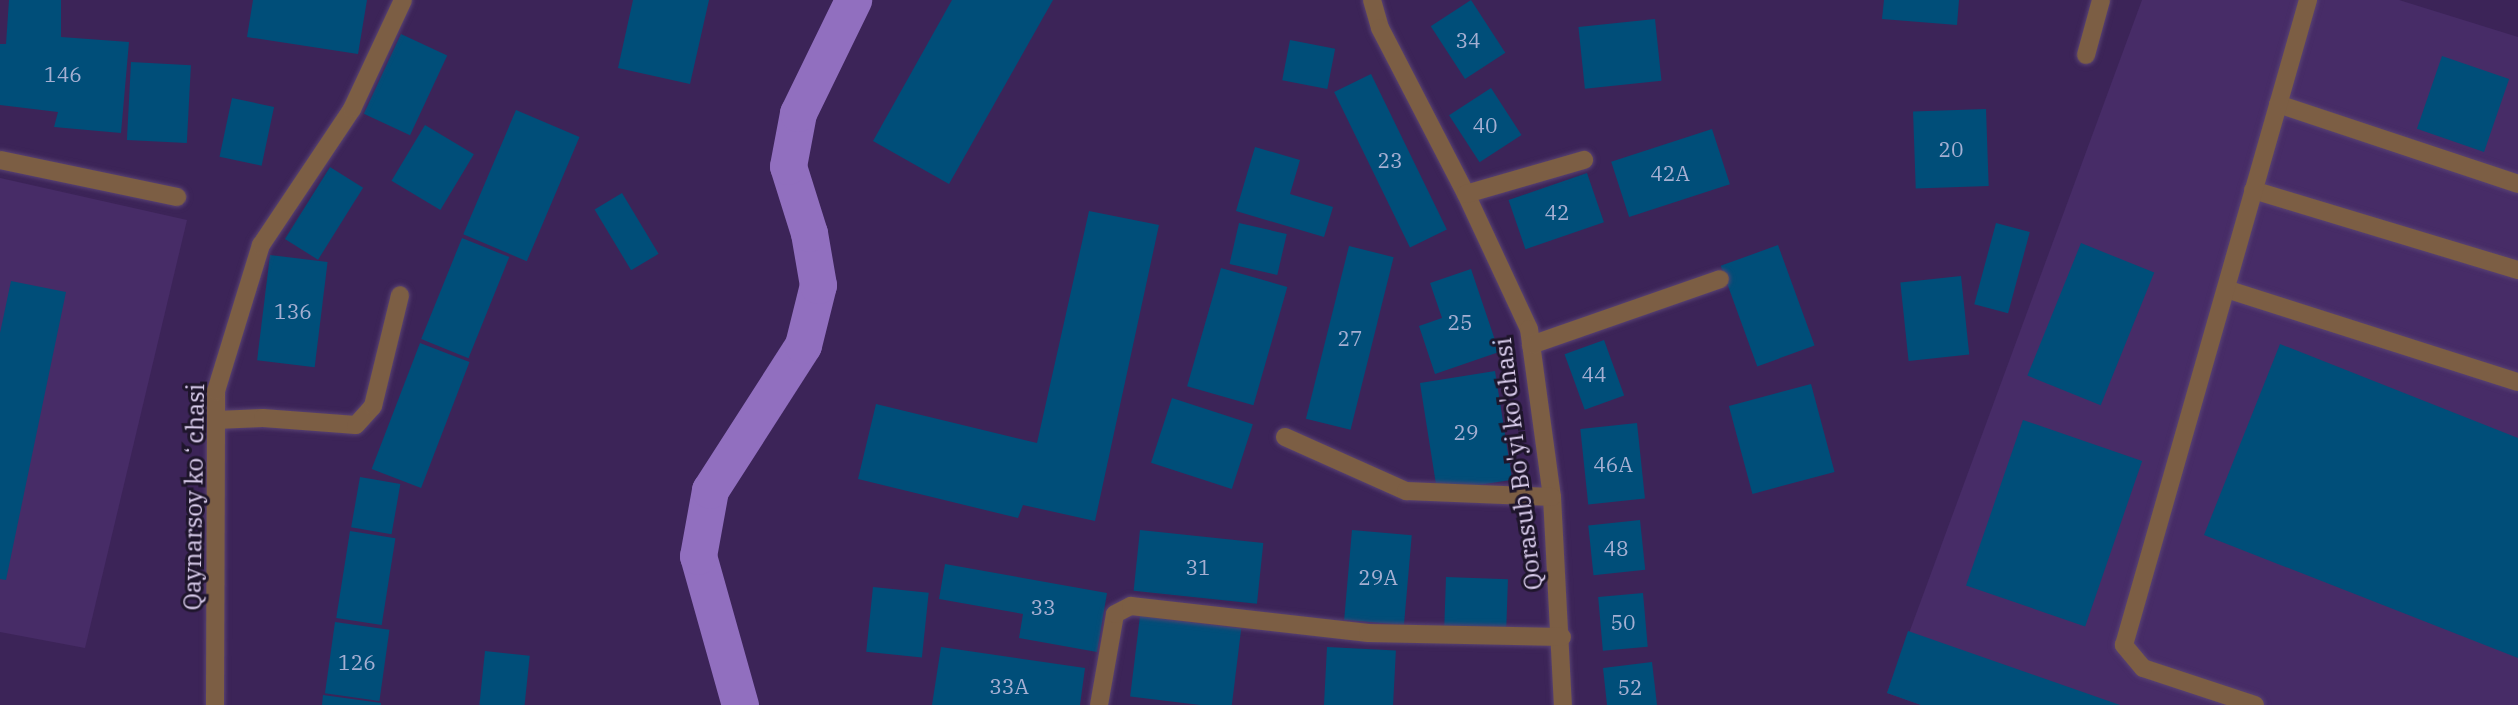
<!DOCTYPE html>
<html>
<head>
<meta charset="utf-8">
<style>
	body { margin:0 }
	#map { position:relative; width:2518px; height:705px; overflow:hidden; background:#3c2458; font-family:"IBM Plex Serif",serif }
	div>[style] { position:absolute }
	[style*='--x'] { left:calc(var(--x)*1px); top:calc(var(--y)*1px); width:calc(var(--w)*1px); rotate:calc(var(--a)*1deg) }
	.built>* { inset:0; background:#472c67 }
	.canal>* { height:37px; margin:-18.5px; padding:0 18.5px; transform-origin:18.5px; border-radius:18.5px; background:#916fbf }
	.building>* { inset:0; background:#004e79; transform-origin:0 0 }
	.roads { filter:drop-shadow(0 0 2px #594373) drop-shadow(0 0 2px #594373) }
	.minor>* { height:18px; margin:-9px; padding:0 9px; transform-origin:9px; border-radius:9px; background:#7c5e44 }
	span { translate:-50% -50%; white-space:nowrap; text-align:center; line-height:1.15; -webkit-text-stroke:6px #1e152b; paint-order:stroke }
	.number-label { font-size:21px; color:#a5afd2 }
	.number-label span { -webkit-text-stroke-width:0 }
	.street-label { font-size:24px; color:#dccfef }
</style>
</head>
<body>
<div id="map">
	<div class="built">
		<i style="clip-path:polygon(2142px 0,2399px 0,2518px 37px,2518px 705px,1921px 705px,1887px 693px)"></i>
		<i style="clip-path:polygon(0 178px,187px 220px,85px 648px,0 632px)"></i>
	</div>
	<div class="canal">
		<i style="--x:740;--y:705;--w:155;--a:-105.7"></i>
		<i style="--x:698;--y:556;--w:67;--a:-79.7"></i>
		<i style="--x:710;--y:490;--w:172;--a:-57.3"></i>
		<i style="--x:803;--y:345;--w:62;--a:-76"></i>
		<i style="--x:818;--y:285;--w:53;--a:-99.8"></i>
		<i style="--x:809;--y:233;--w:70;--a:-107.4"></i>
		<i style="--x:788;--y:166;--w:54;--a:-79.3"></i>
		<i style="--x:798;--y:113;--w:126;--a:-64"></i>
	</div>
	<div class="building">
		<i style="clip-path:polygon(9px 0,61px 0,61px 37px,129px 42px,121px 133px,54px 127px,58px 112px,0 105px,0 44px,6px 44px)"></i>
		<i style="clip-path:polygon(253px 0,367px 0,358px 54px,247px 37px)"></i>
		<i style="clip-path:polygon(633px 0,709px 0,690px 84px,618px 68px)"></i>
		<i style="clip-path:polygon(952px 0,1053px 0,949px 184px,873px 141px)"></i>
		<i style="left:1471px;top:0;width:63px;height:48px;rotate:57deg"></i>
		<i style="clip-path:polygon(1884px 0,1959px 0,1957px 25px,1882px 19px)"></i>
		<i style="left:1655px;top:19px;width:62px;height:77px;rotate:84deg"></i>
		<i style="left:401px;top:34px;width:51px;height:88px;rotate:25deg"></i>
		<i style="left:1290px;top:40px;width:46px;height:41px;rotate:11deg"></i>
		<i style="left:2442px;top:56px;width:71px;height:77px;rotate:19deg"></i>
		<i style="left:131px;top:62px;width:60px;height:78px;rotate:3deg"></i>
		<i style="left:1371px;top:74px;width:173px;height:41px;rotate:64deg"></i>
		<i style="left:1491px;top:88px;width:56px;height:50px;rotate:57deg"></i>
		<i style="left:232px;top:98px;width:43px;height:60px;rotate:12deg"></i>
		<i style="left:1986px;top:109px;width:77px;height:73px;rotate:88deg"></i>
		<i style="left:516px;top:110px;width:69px;height:135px;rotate:23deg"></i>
		<i style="left:425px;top:125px;width:57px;height:65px;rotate:31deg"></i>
		<i style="left:1712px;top:129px;width:58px;height:106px;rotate:72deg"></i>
		<i style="clip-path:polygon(1255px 147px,1300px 160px,1290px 194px,1333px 207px,1324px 237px,1236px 211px)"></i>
		<i style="left:330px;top:167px;width:39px;height:85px;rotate:32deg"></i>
		<i style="left:1587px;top:173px;width:52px;height:83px;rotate:71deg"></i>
		<i style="left:622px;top:193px;width:71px;height:32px;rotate:59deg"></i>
		<i style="clip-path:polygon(1089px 211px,1159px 225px,1095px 521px,1023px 505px,1018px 518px,858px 479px,876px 404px,1037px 443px)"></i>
		<i style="left:1239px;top:223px;width:49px;height:42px;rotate:13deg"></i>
		<i style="left:1996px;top:223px;width:35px;height:84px;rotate:15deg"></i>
		<i style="left:462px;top:238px;width:51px;height:109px;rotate:22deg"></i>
		<i style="left:2081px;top:243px;width:79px;height:143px;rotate:22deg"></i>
		<i style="left:1778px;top:245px;width:107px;height:61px;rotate:70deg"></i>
		<i style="left:1349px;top:246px;width:46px;height:178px;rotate:14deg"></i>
		<i style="left:270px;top:255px;width:58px;height:106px;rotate:7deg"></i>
		<i style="left:1221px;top:268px;width:69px;height:123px;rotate:16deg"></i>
		<i style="clip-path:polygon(1471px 269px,1499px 352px,1435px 374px,1419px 326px,1442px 318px,1430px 283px)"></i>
		<i style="left:1961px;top:276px;width:79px;height:61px;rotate:84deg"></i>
		<i style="clip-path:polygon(11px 281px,66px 292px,6px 580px,0 579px,0 333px)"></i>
		<i style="left:1604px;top:340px;width:59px;height:42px;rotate:70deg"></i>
		<i style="left:420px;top:343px;width:53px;height:135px;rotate:21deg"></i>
		<i style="clip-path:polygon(2280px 344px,2518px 438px,2518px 658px,2204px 535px)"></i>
		<i style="left:1495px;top:371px;width:110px;height:76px;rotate:81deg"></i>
		<i style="left:1811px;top:384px;width:91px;height:85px;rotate:75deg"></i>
		<i style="left:1172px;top:398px;width:85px;height:68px;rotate:18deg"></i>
		<i style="left:2023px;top:420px;width:126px;height:175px;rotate:19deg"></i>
		<i style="left:1637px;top:423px;width:76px;height:57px;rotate:84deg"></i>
		<i style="left:360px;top:477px;width:41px;height:51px;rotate:10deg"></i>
		<i style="left:1640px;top:520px;width:50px;height:52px;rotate:84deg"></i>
		<i style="left:1140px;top:530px;width:124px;height:61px;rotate:6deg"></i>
		<i style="left:1352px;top:530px;width:60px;height:90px;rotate:5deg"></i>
		<i style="left:350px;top:531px;width:46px;height:88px;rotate:9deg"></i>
		<i style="clip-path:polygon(945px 564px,1107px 593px,1097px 652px,1019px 638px,1023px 614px,939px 599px)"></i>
		<i style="left:1446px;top:577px;width:62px;height:51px;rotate:2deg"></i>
		<i style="left:873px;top:587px;width:56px;height:65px;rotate:6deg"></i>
		<i style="left:1643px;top:593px;width:54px;height:45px;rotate:85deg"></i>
		<i style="left:1140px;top:616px;width:102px;height:81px;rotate:7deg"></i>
		<i style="left:335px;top:622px;width:55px;height:72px;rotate:8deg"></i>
		<i style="clip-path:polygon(1908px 631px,2120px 705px,1921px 705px,1887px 693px)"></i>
		<i style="clip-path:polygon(941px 647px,1085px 668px,1080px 705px,932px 705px)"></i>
		<i style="left:1327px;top:647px;width:69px;height:58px;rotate:3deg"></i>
		<i style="left:485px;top:651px;width:45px;height:54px;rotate:6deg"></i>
		<i style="clip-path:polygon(1652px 662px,1657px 705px,1607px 705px,1603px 668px)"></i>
		<i style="clip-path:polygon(323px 695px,381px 703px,381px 705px,322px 705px)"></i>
	</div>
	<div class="roads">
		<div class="minor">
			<i style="--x:1372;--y:0;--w:29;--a:74"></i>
			<i style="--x:1380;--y:28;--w:187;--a:62.6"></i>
			<i style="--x:1466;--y:194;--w:149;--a:65"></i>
			<i style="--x:1529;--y:329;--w:170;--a:82.2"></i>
			<i style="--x:1552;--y:497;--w:208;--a:87"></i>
			<i style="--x:2086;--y:55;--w:57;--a:-74.7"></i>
			<i style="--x:2278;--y:104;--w:253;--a:18.4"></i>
			<i style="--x:0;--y:160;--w:181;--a:11.8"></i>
			<i style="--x:2253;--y:190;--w:277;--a:16.8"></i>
			<i style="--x:1466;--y:194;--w:123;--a:-16.1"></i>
			<i style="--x:2226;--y:289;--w:306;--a:17.7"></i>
			<i style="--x:1531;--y:345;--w:200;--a:-19.2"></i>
			<i style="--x:216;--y:420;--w:47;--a:-2.4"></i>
			<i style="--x:263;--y:418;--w:93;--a:4.3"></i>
			<i style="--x:356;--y:425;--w:25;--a:-48"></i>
			<i style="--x:373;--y:406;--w:114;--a:-76.3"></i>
			<i style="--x:1285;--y:437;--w:133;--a:24.1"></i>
			<i style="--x:1406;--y:491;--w:146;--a:2.4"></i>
			<i style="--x:215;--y:705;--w:314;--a:-89.8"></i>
			<i style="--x:216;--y:391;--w:153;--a:-72.9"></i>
			<i style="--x:261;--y:245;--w:164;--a:-56.2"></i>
			<i style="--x:352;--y:109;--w:120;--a:-64.9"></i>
			<i style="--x:1099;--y:705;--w:92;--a:-80"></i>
			<i style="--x:1115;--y:614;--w:18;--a:-27"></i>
			<i style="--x:1131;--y:606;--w:239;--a:6.5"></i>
			<i style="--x:1368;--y:633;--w:194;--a:1.2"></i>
			<i style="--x:2255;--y:705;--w:118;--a:-161.7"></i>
			<i style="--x:2143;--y:668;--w:30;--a:-130"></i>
			<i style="--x:2124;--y:645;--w:671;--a:-74.08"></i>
		</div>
	</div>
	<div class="number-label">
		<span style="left:1468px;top:40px">34</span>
		<span style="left:63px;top:74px">146</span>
		<span style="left:1485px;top:125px">40</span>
		<span style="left:1951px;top:149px">20</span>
		<span style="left:1390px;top:160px">23</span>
		<span style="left:1670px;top:173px">42A</span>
		<span style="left:1557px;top:212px">42</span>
		<span style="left:293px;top:311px">136</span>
		<span style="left:1460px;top:322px">25</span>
		<span style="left:1350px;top:338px">27</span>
		<span style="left:1594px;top:374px">44</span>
		<span style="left:1466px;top:432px">29</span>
		<span style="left:1613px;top:464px">46A</span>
		<span style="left:1616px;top:548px">48</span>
		<span style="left:1198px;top:567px">31</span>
		<span style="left:1378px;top:577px">29A</span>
		<span style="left:1043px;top:607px">33</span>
		<span style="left:1623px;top:622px">50</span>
		<span style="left:357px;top:662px">126</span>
		<span style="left:1009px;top:686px">33A</span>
		<span style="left:1630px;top:687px">52</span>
	</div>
	<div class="street-label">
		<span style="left:1518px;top:464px;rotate:-97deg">Qorasub Bo'yi ko'chasi</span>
		<span style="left:194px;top:497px;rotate:-89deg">Qaynarsoy koʻchasi</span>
	</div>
</div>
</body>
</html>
